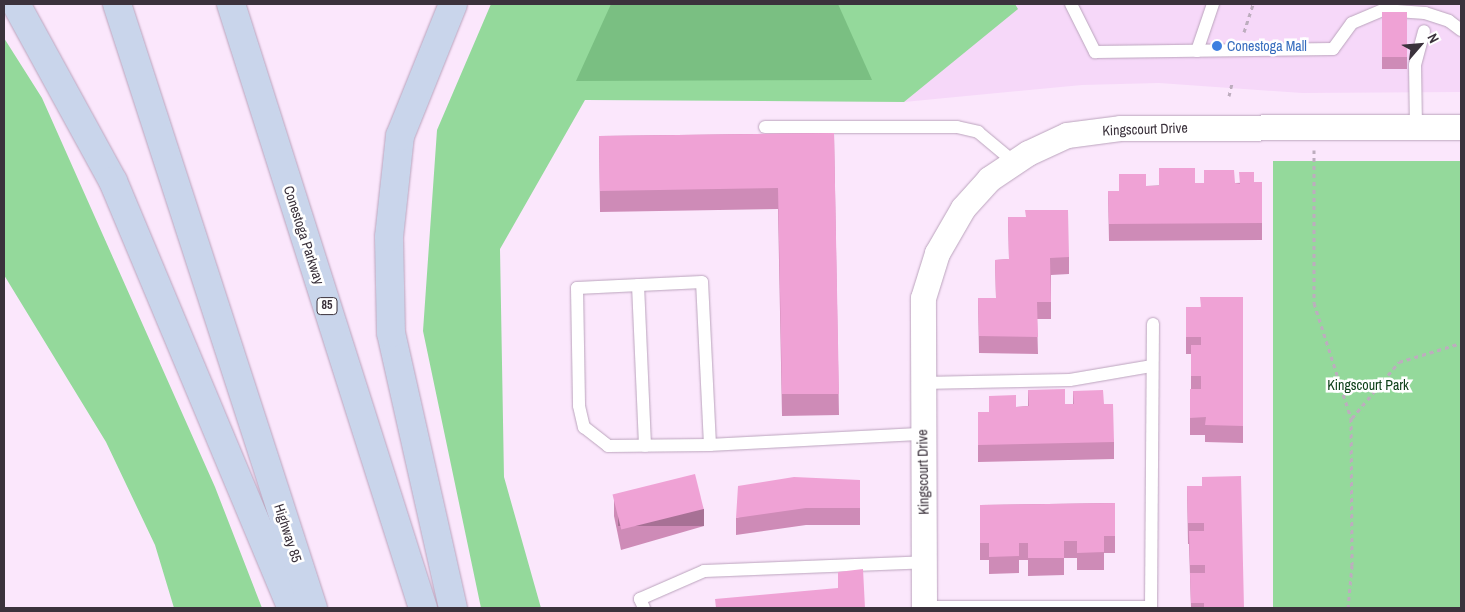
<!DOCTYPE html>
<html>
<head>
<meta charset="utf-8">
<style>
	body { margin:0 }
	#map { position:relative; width:1465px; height:612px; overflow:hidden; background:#fbe7fc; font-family:"Archivo Narrow",sans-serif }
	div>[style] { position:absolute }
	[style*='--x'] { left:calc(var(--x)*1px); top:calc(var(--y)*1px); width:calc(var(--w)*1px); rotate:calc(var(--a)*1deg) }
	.built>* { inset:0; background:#f6d8f9 }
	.green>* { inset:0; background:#94d99b; transform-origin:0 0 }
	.forest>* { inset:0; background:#7abf82 }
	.path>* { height:3px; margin-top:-1.5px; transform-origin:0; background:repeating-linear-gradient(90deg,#bdadbe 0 4px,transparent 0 8px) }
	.roads { filter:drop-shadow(0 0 1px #bba4bd) drop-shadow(0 0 1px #bba4bd) }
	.lane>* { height:12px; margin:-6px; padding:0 6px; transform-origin:6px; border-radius:6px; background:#fff }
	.street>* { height:25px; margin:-12.5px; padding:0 12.5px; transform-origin:12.5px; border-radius:12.5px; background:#fff }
	.highway>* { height:28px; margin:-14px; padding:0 14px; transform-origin:14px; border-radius:14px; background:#c9d5eb }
	.wall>* { inset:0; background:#ce8bb7; transform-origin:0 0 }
	.shaded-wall>* { inset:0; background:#a77195; transform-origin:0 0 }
	.building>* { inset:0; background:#efa2d5; transform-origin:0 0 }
	.dots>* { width:14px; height:14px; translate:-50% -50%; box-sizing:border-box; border:2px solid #fff; border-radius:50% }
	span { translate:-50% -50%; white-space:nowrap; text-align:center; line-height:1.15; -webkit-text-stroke:5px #fff; paint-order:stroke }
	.shield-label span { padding:1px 4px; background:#fff; border:1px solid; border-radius:4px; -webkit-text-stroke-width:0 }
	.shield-label { font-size:12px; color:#3b323c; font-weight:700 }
	.shop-label { font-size:14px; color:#366cbe }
	.left { translate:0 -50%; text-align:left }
	.street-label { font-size:14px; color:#3b323c }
	.park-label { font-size:14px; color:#0e4019 }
	.frame { position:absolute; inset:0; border:5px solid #3b323c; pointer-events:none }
	.north { position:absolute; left:1395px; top:20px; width:50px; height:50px; -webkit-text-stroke:4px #fff; paint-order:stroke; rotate:63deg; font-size:14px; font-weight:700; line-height:20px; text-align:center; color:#3b323c }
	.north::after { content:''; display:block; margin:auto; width:18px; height:22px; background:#3b323c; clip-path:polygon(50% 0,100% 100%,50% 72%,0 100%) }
</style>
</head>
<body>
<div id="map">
	<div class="built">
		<i style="clip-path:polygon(1015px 4px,1461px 4px,1461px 92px,1302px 93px,1159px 83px,1082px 85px,904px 102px,1017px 9px)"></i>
	</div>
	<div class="green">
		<i style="clip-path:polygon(491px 4px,1015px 4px,1018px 9px,904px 102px,585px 100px,500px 249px,504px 477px,541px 608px,481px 608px,423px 331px,437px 130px)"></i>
		<i style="clip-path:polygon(4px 38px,42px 98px,215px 487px,262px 608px,174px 608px,155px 545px,106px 442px,4px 275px)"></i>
		<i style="left:1273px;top:161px;width:188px;height:447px"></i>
	</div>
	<div class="forest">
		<i style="clip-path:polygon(611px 4px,838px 4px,872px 80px,576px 81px)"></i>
	</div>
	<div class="path">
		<i style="--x:1244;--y:32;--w:29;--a:-72"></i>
		<i style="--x:1229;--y:96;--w:13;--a:-77"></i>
		<i style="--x:1314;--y:150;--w:153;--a:90"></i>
		<i style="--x:1314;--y:303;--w:121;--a:72.2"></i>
		<i style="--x:1351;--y:418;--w:147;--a:89.6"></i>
		<i style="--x:1352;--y:565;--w:43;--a:95.3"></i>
		<i style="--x:1352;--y:418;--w:73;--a:-50"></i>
		<i style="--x:1399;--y:362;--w:65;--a:-17"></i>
	</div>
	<div class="roads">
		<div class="lane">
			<i style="--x:1071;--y:4;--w:54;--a:63.4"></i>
			<i style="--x:1095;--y:52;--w:238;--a:-0.7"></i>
			<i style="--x:1333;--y:49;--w:32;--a:-54"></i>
			<i style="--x:1352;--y:23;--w:34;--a:-23"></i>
			<i style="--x:1383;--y:10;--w:42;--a:4.1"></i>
			<i style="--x:1425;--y:13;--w:25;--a:18"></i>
			<i style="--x:1449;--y:21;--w:15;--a:37"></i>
			<i style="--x:1197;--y:51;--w:50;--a:-71.2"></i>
			<i style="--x:765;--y:127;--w:192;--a:0"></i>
			<i style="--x:957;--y:127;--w:22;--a:13"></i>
			<i style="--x:978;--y:132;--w:47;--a:39.8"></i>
			<i style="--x:1416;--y:127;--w:62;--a:-90.9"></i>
			<i style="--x:1415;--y:65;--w:35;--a:-75"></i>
			<i style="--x:638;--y:285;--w:161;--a:87.5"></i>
			<i style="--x:922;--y:383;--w:148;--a:-1.2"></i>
			<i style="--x:1070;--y:380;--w:82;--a:-9.8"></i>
			<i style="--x:710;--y:445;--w:163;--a:-92.8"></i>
			<i style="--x:702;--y:282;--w:125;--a:177.3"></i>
			<i style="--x:577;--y:288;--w:118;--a:89"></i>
			<i style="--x:579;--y:406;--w:22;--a:77"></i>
			<i style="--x:584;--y:427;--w:31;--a:38"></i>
			<i style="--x:608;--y:446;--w:102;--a:-0.6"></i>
			<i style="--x:710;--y:445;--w:212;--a:-3"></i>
			<i style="--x:924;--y:607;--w:227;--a:0"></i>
			<i style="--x:644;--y:608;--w:10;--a:-114"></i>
			<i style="--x:640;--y:599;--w:70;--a:-23.6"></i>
			<i style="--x:704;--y:571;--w:221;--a:-2.3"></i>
			<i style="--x:1151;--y:608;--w:284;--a:-89.6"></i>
		</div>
		<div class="street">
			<i style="--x:924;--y:608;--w:310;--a:-90.2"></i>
			<i style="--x:923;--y:298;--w:47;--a:-72.7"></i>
			<i style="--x:937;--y:253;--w:52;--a:-60"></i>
			<i style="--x:963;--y:208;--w:39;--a:-48"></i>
			<i style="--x:989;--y:179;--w:47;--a:-33.7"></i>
			<i style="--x:1028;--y:153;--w:43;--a:-24.8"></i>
			<i style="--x:1067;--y:135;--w:53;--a:-7.5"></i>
			<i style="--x:1120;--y:128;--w:341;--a:-0.2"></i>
		</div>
		<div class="highway">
			<i style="--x:16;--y:4;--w:202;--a:61.3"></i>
			<i style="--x:113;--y:181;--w:463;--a:67.3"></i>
			<i style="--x:117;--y:4;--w:635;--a:72.02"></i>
			<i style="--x:231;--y:4;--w:634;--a:72.37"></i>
			<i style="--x:453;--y:608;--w:282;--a:-102.7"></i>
			<i style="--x:391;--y:333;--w:96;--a:-91.2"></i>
			<i style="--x:389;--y:237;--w:102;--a:-83.8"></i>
			<i style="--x:400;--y:136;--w:142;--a:-68.1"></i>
		</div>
	</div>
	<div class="wall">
		<i style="left:1382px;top:12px;width:25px;height:57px"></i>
		<i style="clip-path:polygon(834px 133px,839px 415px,782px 416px,778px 209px,600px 212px,599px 136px)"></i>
		<i style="clip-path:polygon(1204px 170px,1235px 183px,1262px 182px,1262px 240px,1109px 241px,1108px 191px,1119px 191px,1146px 186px,1204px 183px)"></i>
		<i style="clip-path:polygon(1008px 217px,1069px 257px,1069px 274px,1051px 275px,1051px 319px,1037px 319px,1038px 354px,979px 353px,978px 298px,996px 298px,995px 260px,1009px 259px)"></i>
		<i style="clip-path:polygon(1243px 297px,1243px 443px,1205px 442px,1205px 435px,1190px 435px,1190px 389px,1191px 389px,1191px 354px,1186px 354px,1186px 307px,1200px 307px)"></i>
		<i style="clip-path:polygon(1028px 390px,1065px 404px,1073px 404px,1073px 391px,1104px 404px,1114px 442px,1114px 459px,978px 462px,978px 412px,989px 412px,1016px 407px,1028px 406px)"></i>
		<i style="clip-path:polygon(1202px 477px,1244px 608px,1191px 608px,1189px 544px,1188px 544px,1187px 486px,1202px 486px)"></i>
		<i style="clip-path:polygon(860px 480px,860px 525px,806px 525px,736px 535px,736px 518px)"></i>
		<i style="clip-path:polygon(614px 499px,704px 526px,621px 550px,614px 516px)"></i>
		<i style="clip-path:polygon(1115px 503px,1115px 553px,1104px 553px,1104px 570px,1077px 570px,1077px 558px,1064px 558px,1064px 575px,1028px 576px,1028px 560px,1019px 560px,1019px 573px,989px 574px,989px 560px,980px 560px,980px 505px)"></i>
	</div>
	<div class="shaded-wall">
		<i style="left:704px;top:509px;width:17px;height:86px;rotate:90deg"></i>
	</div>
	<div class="building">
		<i style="left:1382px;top:12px;width:25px;height:45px"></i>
		<i style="clip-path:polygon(834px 133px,839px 394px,782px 394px,778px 188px,600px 191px,599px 136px)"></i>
		<i style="clip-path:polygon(1159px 168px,1195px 168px,1195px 183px,1204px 183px,1204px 170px,1234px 170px,1235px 183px,1240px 184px,1239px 172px,1254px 172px,1254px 182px,1262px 182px,1262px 223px,1109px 224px,1108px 191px,1119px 191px,1119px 174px,1146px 174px,1146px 186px,1159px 186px)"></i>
		<i style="clip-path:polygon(1025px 210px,1068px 210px,1069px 257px,1050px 258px,1051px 302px,1037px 302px,1038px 337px,979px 336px,978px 298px,996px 298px,995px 260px,1009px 259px,1008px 217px,1026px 217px)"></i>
		<i style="clip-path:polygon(1200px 297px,1243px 297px,1243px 426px,1205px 425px,1206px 417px,1190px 418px,1190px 389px,1201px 389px,1201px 376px,1191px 376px,1191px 345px,1201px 345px,1201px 337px,1186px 337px,1186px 307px,1201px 307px)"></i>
		<i style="clip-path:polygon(1065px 389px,1065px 404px,1074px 404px,1073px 391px,1103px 390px,1104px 404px,1113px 404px,1114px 442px,978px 445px,978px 412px,989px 412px,989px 396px,1016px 395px,1016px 407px,1029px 406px,1028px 390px)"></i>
		<i style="left:695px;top:474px;width:36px;height:85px;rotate:76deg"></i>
		<i style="clip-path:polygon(1241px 476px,1244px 608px,1204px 608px,1204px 603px,1191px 603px,1190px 573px,1205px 573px,1205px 565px,1190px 565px,1189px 531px,1204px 531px,1204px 523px,1188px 523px,1187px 486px,1202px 486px,1202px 477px)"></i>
		<i style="clip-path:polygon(794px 477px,860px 480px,860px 508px,806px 508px,736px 518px,738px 486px)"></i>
		<i style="clip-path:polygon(1115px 503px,1115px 536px,1104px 536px,1104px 552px,1077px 553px,1077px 541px,1064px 541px,1064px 558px,1028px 558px,1028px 543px,1019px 543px,1019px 556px,989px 557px,989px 543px,980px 543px,980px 505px)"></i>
		<i style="clip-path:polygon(863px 569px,865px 608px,716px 608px,715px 599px,838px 588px,838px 572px)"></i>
	</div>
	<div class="dots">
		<i style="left:1217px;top:46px;background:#3f7fe0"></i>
	</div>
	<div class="shield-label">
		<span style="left:327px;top:306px">85</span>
	</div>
	<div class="shop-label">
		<span class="left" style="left:1227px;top:46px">Conestoga Mall</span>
	</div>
	<div class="street-label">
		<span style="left:1145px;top:129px;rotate:-2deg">Kingscourt Drive</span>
		<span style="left:304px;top:235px;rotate:72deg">Conestoga Parkway</span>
		<span style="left:923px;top:472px;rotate:-91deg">Kingscourt Drive</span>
		<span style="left:288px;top:533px;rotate:72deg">Highway 85</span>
	</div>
	<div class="park-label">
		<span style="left:1368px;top:385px">Kingscourt Park</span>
	</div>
	<div class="frame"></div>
	<div class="north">N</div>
</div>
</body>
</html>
